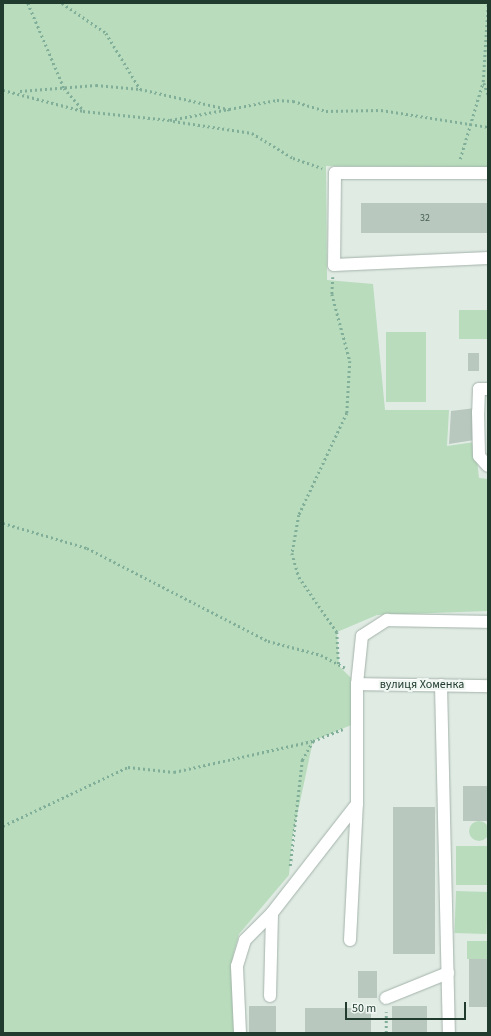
<!DOCTYPE html>
<html>
<head>
<meta charset="utf-8">
<style>
	body { margin:0 }
	#map { position:relative; width:491px; height:1036px; overflow:hidden; background:#e0ebe4; font-family:"Source Sans 3",sans-serif }
	div>[style] { position:absolute }
	[style*='--x'] { left:calc(var(--x)*1px); top:calc(var(--y)*1px); width:calc(var(--w)*1px); rotate:calc(var(--a)*1deg) }
	.green>* { inset:0; background:#b8dcbc; transform-origin:0 0 }
	.round { border-radius:50% }
	.building>* { inset:0; background:#b8c8bf; transform-origin:0 0 }
	.path>* { height:2.5px; margin-top:-1.25px; transform-origin:0; background:repeating-linear-gradient(90deg,#80ae98 0 2px,transparent 0 5px) }
	.roads { filter:drop-shadow(0 0 1px #a3b3aa) drop-shadow(0 0 1px #a3b3aa) }
	.minor>* { height:12px; margin:-6px; padding:0 6px; transform-origin:6px; border-radius:6px; background:#fff }
	span { translate:-50% -50%; white-space:nowrap; text-align:center; line-height:1.15; -webkit-text-stroke:4px #f0f7f2; paint-order:stroke }
	.number-label { font-size:10px; color:#475e53 }
	.number-label span { -webkit-text-stroke-width:0 }
	.street-label { font-size:12px; color:#213b2f }
	.frame { position:absolute; inset:0; border:4px solid #213b2f; pointer-events:none }
	.scale { position:absolute; left:345px; top:1002px; width:121px; height:18px; box-sizing:border-box; border:2px solid #213b2f; border-top:0; padding-left:5px; font-size:12px; line-height:14px; white-space:nowrap; color:#213b2f; -webkit-text-stroke:3px #f0f7f2; paint-order:stroke }
</style>
</head>
<body>
<div id="map">
	<div class="green">
		<i style="clip-path:polygon(3px 3px,488px 3px,488px 167px,326px 166px,327px 280px,373px 284px,385px 410px,449px 410px,447px 446px,475px 442px,479px 478px,488px 479px,488px 611px,377px 615px,337px 632px,339px 666px,357px 684px,356px 723px,313px 741px,292px 839px,289px 875px,239px 934px,233px 956px,235px 1033px,3px 1033px)"></i>
		<i style="left:459px;top:310px;width:29px;height:29px"></i>
		<i style="left:386px;top:332px;width:40px;height:70px"></i>
		<i class="round" style="left:469px;top:821px;width:20px;height:20px"></i>
		<i style="left:456px;top:846px;width:32px;height:39px"></i>
		<i style="left:456px;top:891px;width:32px;height:42px;rotate:2deg"></i>
		<i style="left:467px;top:941px;width:21px;height:18px"></i>
	</div>
	<div class="building">
		<i style="left:488px;top:203px;width:30px;height:127px;rotate:90deg"></i>
		<i style="left:468px;top:353px;width:11px;height:18px"></i>
		<i style="clip-path:polygon(475px 408px,474px 440px,449px 444px,451px 411px)"></i>
		<i style="left:463px;top:786px;width:25px;height:35px"></i>
		<i style="left:393px;top:807px;width:42px;height:147px"></i>
		<i style="left:469px;top:959px;width:19px;height:48px"></i>
		<i style="left:358px;top:971px;width:19px;height:27px"></i>
		<i style="left:249px;top:1006px;width:27px;height:27px"></i>
		<i style="left:427px;top:1006px;width:27px;height:35px;rotate:90deg"></i>
		<i style="left:305px;top:1008px;width:66px;height:25px"></i>
	</div>
	<div class="path">
		<i style="--x:28;--y:3;--w:92;--a:67"></i>
		<i style="--x:64;--y:88;--w:29;--a:49"></i>
		<i style="--x:62;--y:3;--w:53;--a:34.3"></i>
		<i style="--x:106;--y:33;--w:66;--a:58.7"></i>
		<i style="--x:484;--y:83;--w:12;--a:70"></i>
		<i style="--x:3;--y:90;--w:83;--a:14.7"></i>
		<i style="--x:83;--y:111;--w:87;--a:5.9"></i>
		<i style="--x:170;--y:120;--w:109;--a:-10.6"></i>
		<i style="--x:277;--y:100;--w:16;--a:4"></i>
		<i style="--x:293;--y:101;--w:34;--a:17"></i>
		<i style="--x:326;--y:111;--w:55;--a:-1"></i>
		<i style="--x:381;--y:110;--w:108;--a:9"></i>
		<i style="--x:20;--y:91;--w:76;--a:-4.5"></i>
		<i style="--x:96;--y:85;--w:44;--a:5.2"></i>
		<i style="--x:140;--y:89;--w:94;--a:12.9"></i>
		<i style="--x:173;--y:121;--w:80;--a:8.6"></i>
		<i style="--x:252;--y:133;--w:48;--a:31.4"></i>
		<i style="--x:293;--y:158;--w:31;--a:19"></i>
		<i style="--x:460;--y:159;--w:80;--a:-73.4"></i>
		<i style="--x:483;--y:82;--w:79;--a:-86.4"></i>
		<i style="--x:333;--y:277;--w:17;--a:93"></i>
		<i style="--x:332;--y:294;--w:69;--a:75"></i>
		<i style="--x:350;--y:361;--w:52;--a:93.3"></i>
		<i style="--x:347;--y:413;--w:113;--a:115.2"></i>
		<i style="--x:299;--y:515;--w:39;--a:100"></i>
		<i style="--x:292;--y:553;--w:25;--a:74"></i>
		<i style="--x:299;--y:577;--w:67;--a:55.4"></i>
		<i style="--x:337;--y:632;--w:34;--a:87"></i>
		<i style="--x:3;--y:523;--w:88;--a:16.6"></i>
		<i style="--x:87;--y:548;--w:203;--a:27.2"></i>
		<i style="--x:268;--y:641;--w:55;--a:14.8"></i>
		<i style="--x:321;--y:655;--w:27;--a:28"></i>
		<i style="--x:3;--y:826;--w:138;--a:-25.3"></i>
		<i style="--x:128;--y:767;--w:46;--a:6.2"></i>
		<i style="--x:174;--y:772;--w:142;--a:-12.6"></i>
		<i style="--x:313;--y:741;--w:32;--a:-22"></i>
		<i style="--x:290;--y:866;--w:107;--a:-83.5"></i>
		<i style="--x:302;--y:760;--w:22;--a:-60"></i>
		<i style="--x:386;--y:1033;--w:21;--a:-90"></i>
	</div>
	<div class="roads">
		<div class="minor">
			<i style="--x:488;--y:173;--w:153;--a:180"></i>
			<i style="--x:335;--y:173;--w:92;--a:90.6"></i>
			<i style="--x:334;--y:265;--w:154;--a:-2.6"></i>
			<i style="--x:488;--y:389;--w:9;--a:180"></i>
			<i style="--x:479;--y:389;--w:23;--a:92"></i>
			<i style="--x:478;--y:412;--w:44;--a:88.7"></i>
			<i style="--x:479;--y:456;--w:13;--a:48"></i>
			<i style="--x:357;--y:684;--w:131;--a:0.9"></i>
			<i style="--x:441;--y:685;--w:348;--a:88.7"></i>
			<i style="--x:350;--y:940;--w:136;--a:-87.1"></i>
			<i style="--x:357;--y:804;--w:120;--a:-90"></i>
			<i style="--x:357;--y:684;--w:48;--a:-84.1"></i>
			<i style="--x:362;--y:636;--w:30;--a:-33"></i>
			<i style="--x:387;--y:620;--w:101;--a:1.1"></i>
			<i style="--x:270;--y:996;--w:83;--a:-88.6"></i>
			<i style="--x:386;--y:998;--w:67;--a:-22"></i>
			<i style="--x:240;--y:1033;--w:67;--a:-92.6"></i>
			<i style="--x:237;--y:966;--w:27;--a:-73"></i>
			<i style="--x:245;--y:940;--w:38;--a:-45"></i>
			<i style="--x:272;--y:913;--w:138;--a:-52.1"></i>
		</div>
	</div>
	<div class="number-label">
		<span style="left:425px;top:219px">32</span>
	</div>
	<div class="street-label">
		<span style="left:422px;top:685px">вулиця Хоменка</span>
	</div>
	<div class="frame"></div>
	<div class="scale">50 m</div>
</div>
</body>
</html>
